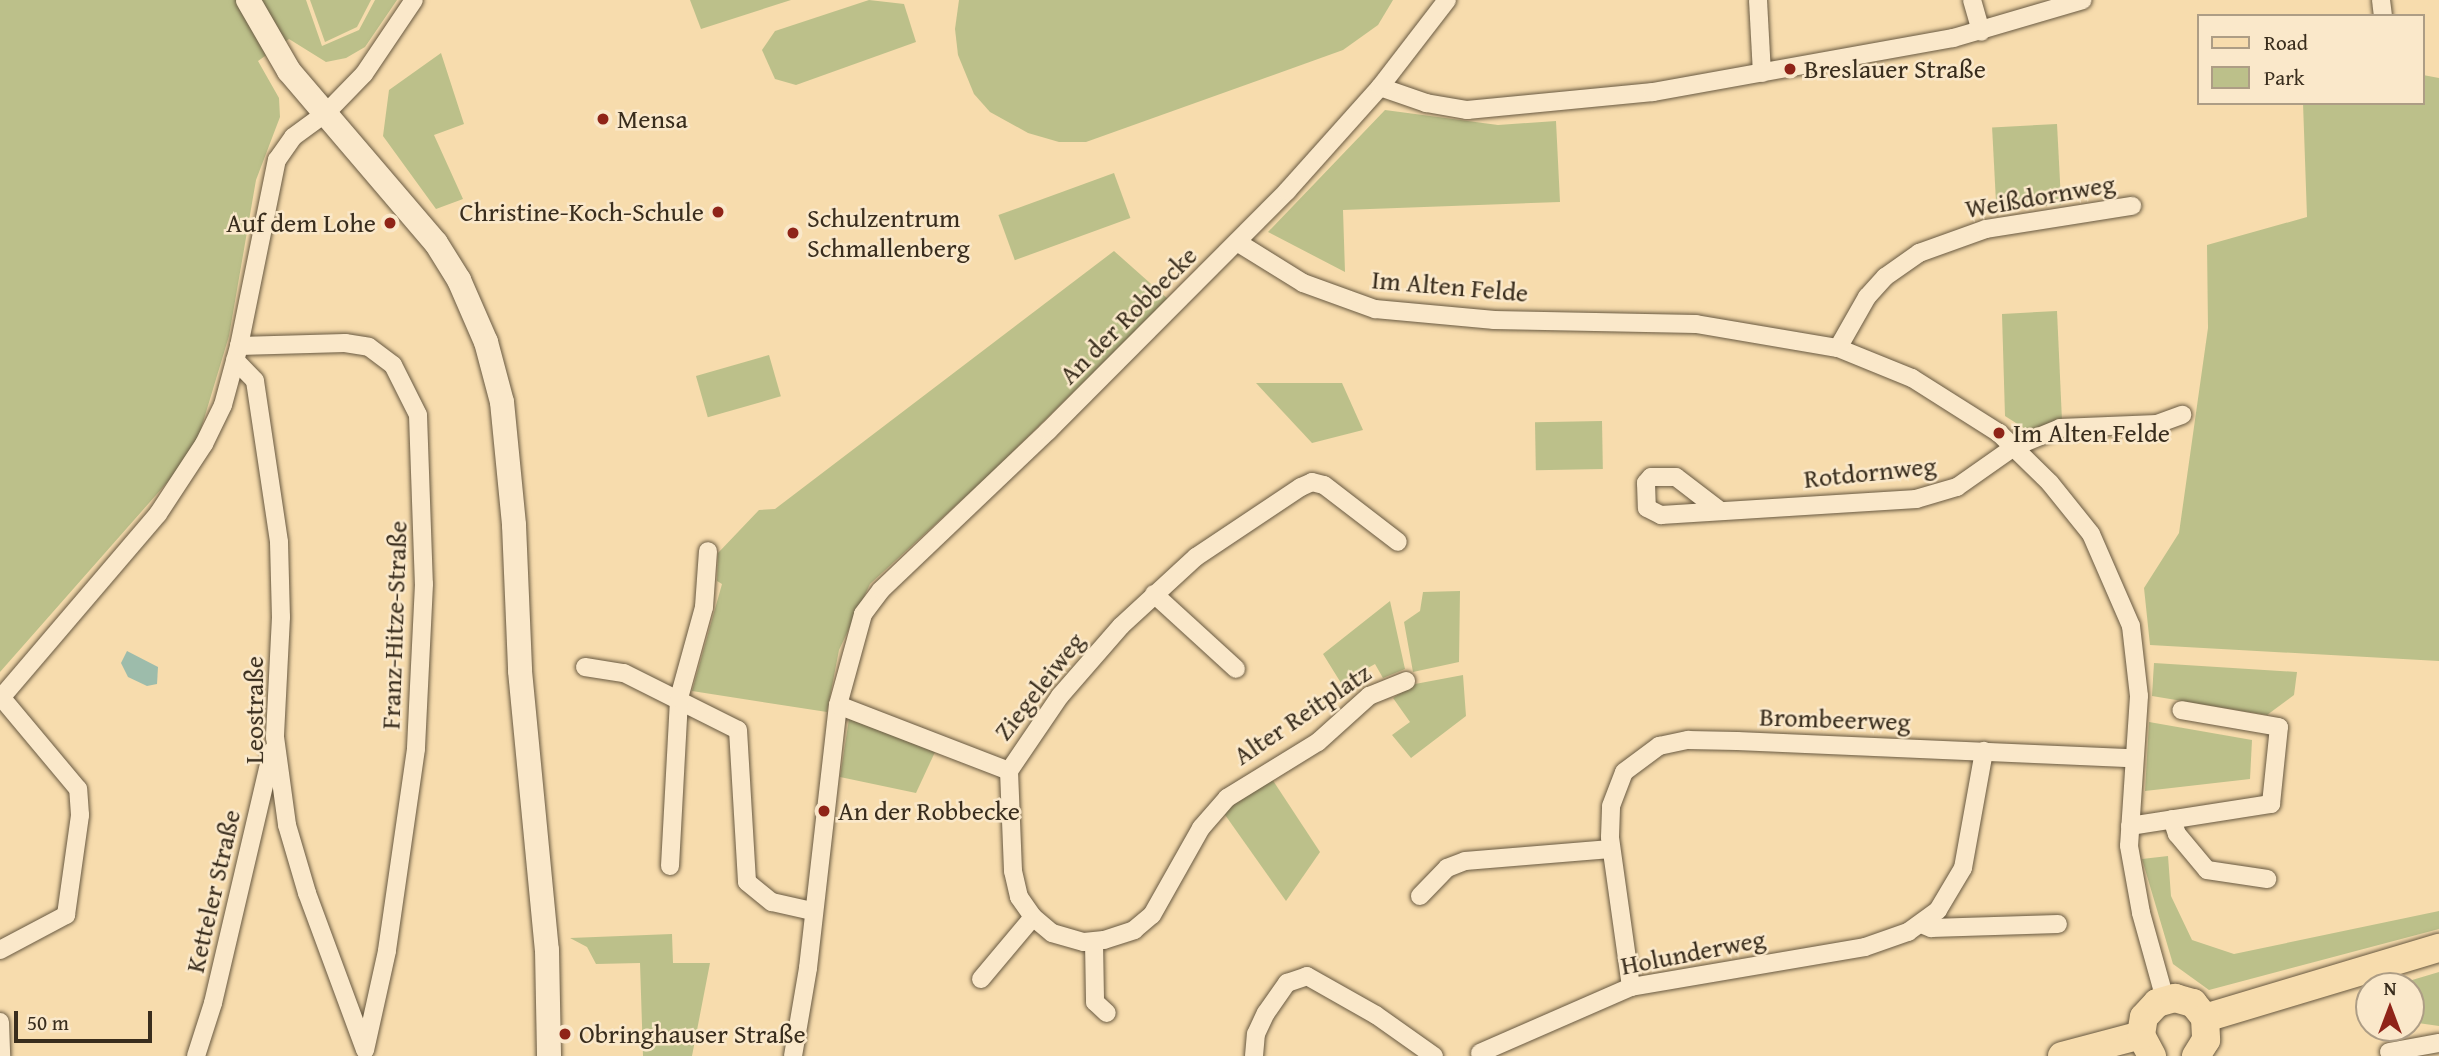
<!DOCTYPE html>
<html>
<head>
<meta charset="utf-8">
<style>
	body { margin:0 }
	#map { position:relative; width:2439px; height:1056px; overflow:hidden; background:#f7dcad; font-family:"Gentium Book Plus",serif }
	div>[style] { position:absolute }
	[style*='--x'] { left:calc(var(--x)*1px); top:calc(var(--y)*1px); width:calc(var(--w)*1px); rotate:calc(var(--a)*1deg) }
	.green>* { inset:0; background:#bcc08a; transform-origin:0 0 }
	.water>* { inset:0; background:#9dbcab }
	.roads { filter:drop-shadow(0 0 2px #685941) drop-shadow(0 0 2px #685941) }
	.street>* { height:18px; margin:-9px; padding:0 9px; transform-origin:9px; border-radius:9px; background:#fae8ca }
	.secondary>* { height:24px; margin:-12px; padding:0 12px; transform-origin:12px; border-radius:12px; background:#fae8ca }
	.primary>* { height:28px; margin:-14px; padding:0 14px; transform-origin:14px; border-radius:14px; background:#f7dcad }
	.dots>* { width:19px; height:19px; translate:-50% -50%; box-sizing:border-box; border:4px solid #fae8ca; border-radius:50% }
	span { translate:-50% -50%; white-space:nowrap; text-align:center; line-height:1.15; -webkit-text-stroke:5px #fae8ca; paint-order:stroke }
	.poi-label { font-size:26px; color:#392d1d }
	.left { translate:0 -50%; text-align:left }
	.right { translate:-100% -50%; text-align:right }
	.street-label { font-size:26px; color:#392d1d }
	.legend { position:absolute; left:2197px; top:14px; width:228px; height:91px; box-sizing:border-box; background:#fae8ca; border:2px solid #ad9d85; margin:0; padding:9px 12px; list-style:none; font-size:21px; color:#392d1d }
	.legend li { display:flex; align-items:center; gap:14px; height:35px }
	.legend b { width:35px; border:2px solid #ad9d85 }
	.north { position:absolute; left:2355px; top:972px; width:70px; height:70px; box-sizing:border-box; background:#fae8ca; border:2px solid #ad9d85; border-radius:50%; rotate:0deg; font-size:19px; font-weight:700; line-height:28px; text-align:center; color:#392d1d }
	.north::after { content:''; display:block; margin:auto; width:24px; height:32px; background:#8f2418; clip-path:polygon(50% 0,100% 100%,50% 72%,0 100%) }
	.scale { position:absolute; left:14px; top:1011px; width:138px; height:32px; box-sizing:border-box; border:4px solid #392d1d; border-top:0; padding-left:9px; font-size:21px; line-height:24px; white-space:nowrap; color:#392d1d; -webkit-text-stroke:5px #fae8ca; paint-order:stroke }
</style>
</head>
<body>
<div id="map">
	<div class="green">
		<i style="clip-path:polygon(0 0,306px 0,322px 46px,359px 30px,375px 0,397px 0,365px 47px,346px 58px,326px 62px,289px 39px,258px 61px,279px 98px,280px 117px,256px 180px,229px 336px,194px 452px,0 672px)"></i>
		<i style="clip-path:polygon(310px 0,371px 0,357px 27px,325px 42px)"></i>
		<i style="clip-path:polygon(690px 0,791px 0,701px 29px)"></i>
		<i style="clip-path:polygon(869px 0,904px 4px,916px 42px,796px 85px,775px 79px,762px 50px,775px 31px)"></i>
		<i style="clip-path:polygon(959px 0,1393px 0,1378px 25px,1343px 50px,1086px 142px,1059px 142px,1028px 133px,990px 112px,974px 94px,958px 55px,955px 29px)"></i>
		<i style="clip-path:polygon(441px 53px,464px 124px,434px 135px,463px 199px,436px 209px,383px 136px,389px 90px)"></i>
		<i style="clip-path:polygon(2423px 75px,2439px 78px,2439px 661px,2150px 645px,2144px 588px,2179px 533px,2208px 328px,2207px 245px,2307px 217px,2303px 103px,2423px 103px)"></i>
		<i style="clip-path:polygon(1385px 110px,1498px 125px,1556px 121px,1560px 202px,1343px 210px,1345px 272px,1268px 232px)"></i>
		<i style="left:2057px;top:124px;width:81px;height:65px;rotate:87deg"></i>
		<i style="left:1114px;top:173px;width:48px;height:123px;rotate:70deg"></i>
		<i style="clip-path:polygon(1114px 251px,1168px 299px,990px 474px,870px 584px,839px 650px,827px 712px,692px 691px,722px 584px,717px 581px,718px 553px,759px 510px,775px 509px)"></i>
		<i style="clip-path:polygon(2057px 311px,2062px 421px,2030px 432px,2005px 416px,2002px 314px)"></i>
		<i style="left:769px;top:355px;width:43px;height:76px;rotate:74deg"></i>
		<i style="clip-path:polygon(1256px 383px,1342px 383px,1363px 430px,1312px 443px)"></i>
		<i style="left:1602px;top:421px;width:48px;height:67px;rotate:89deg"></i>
		<i style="clip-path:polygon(1460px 591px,1459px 662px,1413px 672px,1404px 622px,1420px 611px,1423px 592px)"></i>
		<i style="clip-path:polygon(1390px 601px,1405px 669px,1383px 678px,1375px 664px,1341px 683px,1323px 654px)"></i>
		<i style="clip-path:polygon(2154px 663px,2297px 672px,2294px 695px,2267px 715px,2152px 696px)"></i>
		<i style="clip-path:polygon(1463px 675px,1466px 716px,1411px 758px,1392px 735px,1410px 722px,1393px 698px,1415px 684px)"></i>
		<i style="clip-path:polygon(849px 719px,935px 752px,916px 793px,840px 777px)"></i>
		<i style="clip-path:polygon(2149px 722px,2252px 740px,2250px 779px,2145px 791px)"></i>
		<i style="clip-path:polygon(1272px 779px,1320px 852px,1286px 901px,1223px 812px)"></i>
		<i style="clip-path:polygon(2168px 856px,2171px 896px,2192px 940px,2234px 954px,2439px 911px,2439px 929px,2209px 990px,2173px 964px,2142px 859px)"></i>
		<i style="clip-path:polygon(672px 934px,673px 963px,710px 963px,692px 1056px,643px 1056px,640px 963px,596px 964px,587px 947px,570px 938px)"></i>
		<i style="clip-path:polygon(2439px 972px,2439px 1026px,2411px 1022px,2411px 986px,2392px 986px)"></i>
	</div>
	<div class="water">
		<i style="clip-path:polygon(127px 651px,158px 667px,157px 684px,147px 686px,128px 677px,121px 663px)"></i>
	</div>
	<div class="roads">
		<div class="street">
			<i style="--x:1758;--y:0;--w:73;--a:86.9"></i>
			<i style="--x:1972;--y:0;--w:33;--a:74"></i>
			<i style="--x:2381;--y:0;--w:16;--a:83"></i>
			<i style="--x:1380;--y:87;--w:49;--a:19.2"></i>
			<i style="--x:1426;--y:103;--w:42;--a:9.7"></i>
			<i style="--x:1467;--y:110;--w:187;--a:-5.5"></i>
			<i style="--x:1653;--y:92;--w:305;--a:-10.2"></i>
			<i style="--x:1953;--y:38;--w:135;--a:-16.3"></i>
			<i style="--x:1237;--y:242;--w:78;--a:31.8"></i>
			<i style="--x:1303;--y:283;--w:77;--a:19.9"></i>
			<i style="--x:1375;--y:309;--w:120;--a:5.3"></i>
			<i style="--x:1494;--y:320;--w:202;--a:1.1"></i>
			<i style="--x:1696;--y:324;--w:144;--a:9.6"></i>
			<i style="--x:1838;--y:348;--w:80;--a:22.1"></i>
			<i style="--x:1912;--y:378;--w:103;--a:32.3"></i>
			<i style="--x:1999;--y:433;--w:71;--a:44.4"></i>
			<i style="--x:2050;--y:483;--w:65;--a:51.2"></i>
			<i style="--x:2091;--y:534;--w:100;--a:66.5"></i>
			<i style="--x:2131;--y:626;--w:70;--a:83.5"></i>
			<i style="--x:2139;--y:696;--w:150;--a:93.8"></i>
			<i style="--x:2129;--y:846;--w:68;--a:79.8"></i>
			<i style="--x:2141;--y:913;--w:89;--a:74.4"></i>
			<i style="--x:239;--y:346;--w:106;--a:-1.6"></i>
			<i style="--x:345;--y:343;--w:24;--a:9"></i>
			<i style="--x:369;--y:347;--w:30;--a:37"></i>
			<i style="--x:393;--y:365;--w:56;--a:63.4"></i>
			<i style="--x:418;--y:415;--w:169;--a:88"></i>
			<i style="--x:424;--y:584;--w:165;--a:92.8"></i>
			<i style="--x:416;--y:749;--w:204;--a:98.2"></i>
			<i style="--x:387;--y:951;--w:101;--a:102.5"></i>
			<i style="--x:1838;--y:348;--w:59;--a:-60.4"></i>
			<i style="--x:1867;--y:297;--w:27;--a:-48"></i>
			<i style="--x:1885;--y:277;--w:42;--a:-35.2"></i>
			<i style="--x:1919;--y:253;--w:71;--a:-19.7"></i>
			<i style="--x:1986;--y:229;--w:148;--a:-9"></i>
			<i style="--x:235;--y:360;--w:29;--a:46"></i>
			<i style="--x:255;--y:381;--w:163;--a:81.5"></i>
			<i style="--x:279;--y:542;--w:75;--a:88.5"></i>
			<i style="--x:281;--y:617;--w:120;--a:92.9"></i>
			<i style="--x:275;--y:737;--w:89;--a:82.2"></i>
			<i style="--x:287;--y:825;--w:71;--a:73.6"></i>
			<i style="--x:307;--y:893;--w:167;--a:69.7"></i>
			<i style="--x:1719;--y:510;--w:54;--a:-142.5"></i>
			<i style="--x:1676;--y:477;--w:25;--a:180"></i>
			<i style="--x:1651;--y:477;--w:8;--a:130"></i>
			<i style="--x:1646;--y:483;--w:25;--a:88"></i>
			<i style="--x:1647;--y:508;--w:16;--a:27"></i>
			<i style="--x:1661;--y:515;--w:256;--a:-3.6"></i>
			<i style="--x:1916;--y:499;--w:43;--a:-16.3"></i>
			<i style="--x:1957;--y:487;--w:70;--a:-35.1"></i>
			<i style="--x:2014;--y:447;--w:50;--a:-22.4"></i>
			<i style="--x:2060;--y:428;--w:97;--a:-2.4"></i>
			<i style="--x:2157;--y:424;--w:27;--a:-20"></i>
			<i style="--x:1154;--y:594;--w:111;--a:42.4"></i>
			<i style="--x:585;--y:667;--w:39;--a:9"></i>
			<i style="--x:624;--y:673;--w:127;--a:26.6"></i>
			<i style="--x:738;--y:730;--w:152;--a:86.6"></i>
			<i style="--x:747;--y:882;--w:32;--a:39"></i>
			<i style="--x:772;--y:902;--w:41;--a:12.7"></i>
			<i style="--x:0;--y:699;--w:243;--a:-49.5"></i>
			<i style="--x:158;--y:514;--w:84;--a:-56.7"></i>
			<i style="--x:204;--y:444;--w:43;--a:-64"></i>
			<i style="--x:223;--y:405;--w:61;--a:-74.8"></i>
			<i style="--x:239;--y:346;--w:190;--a:-78.5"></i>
			<i style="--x:277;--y:160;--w:28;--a:-55"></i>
			<i style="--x:293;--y:137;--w:42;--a:-36.3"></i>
			<i style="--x:327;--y:112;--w:53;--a:-45.8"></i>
			<i style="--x:364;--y:74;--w:89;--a:-56"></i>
			<i style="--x:838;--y:705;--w:183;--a:21.1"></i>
			<i style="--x:1009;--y:771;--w:91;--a:-55.8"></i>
			<i style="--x:1060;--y:696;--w:93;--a:-48.9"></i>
			<i style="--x:1121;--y:626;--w:102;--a:-42.6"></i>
			<i style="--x:1196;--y:557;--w:126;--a:-33.7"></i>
			<i style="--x:1301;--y:487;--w:12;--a:-24"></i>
			<i style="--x:1312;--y:482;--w:12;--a:14"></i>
			<i style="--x:1324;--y:485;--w:93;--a:37.6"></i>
			<i style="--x:1009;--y:771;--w:100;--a:87.7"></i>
			<i style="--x:1013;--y:871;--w:27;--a:77"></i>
			<i style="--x:1019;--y:897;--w:24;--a:55"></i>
			<i style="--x:1033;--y:917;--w:25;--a:40"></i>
			<i style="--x:1052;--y:933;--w:33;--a:16"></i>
			<i style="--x:1084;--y:942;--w:20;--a:-6"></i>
			<i style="--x:1104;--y:940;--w:32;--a:-18"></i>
			<i style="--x:1134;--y:930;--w:23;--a:-40"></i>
			<i style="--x:1152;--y:915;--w:100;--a:-60.6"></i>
			<i style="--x:1201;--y:828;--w:40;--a:-49"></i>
			<i style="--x:1227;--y:798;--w:107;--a:-31.6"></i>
			<i style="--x:1318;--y:742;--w:69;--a:-42"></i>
			<i style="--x:1369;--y:696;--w:40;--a:-22"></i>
			<i style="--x:2172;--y:819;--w:16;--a:72"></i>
			<i style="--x:2177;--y:834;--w:47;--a:50.2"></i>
			<i style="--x:2207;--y:870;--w:61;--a:8.5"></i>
			<i style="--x:2130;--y:826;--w:143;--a:-8.9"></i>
			<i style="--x:2271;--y:804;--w:77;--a:-84.1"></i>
			<i style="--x:2279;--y:727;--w:99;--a:-170.2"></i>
			<i style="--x:670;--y:866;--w:168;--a:-86.9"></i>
			<i style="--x:679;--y:698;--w:94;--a:-74.6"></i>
			<i style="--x:704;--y:607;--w:56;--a:-85.9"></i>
			<i style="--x:1420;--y:896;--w:39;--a:-46"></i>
			<i style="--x:1447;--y:868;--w:19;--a:-21"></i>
			<i style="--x:1465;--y:861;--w:146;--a:-4.7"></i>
			<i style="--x:1921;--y:924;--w:11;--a:22"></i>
			<i style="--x:1931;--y:928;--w:127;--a:-1.8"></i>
			<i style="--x:1094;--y:942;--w:60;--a:89"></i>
			<i style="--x:1095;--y:1002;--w:16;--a:43"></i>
			<i style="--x:0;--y:950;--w:75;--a:-27.9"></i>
			<i style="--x:66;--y:915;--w:101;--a:-82"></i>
			<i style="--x:80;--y:815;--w:26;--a:-94"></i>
			<i style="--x:78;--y:789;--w:119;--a:-129.9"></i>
			<i style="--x:981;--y:979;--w:81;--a:-50"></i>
			<i style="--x:1631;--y:987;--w:151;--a:-98"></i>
			<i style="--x:1610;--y:837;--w:31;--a:-88"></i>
			<i style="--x:1611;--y:806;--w:36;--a:-69"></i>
			<i style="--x:1624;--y:772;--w:44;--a:-36.6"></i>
			<i style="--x:1659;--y:746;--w:30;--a:-12"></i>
			<i style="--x:1688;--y:740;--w:49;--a:1.2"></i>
			<i style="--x:1737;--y:741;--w:395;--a:2.5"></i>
			<i style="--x:0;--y:1022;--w:34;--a:88"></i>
			<i style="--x:2389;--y:1052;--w:51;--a:-10.2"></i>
			<i style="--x:1480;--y:1053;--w:165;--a:-23.6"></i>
			<i style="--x:1631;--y:987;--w:237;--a:-9.7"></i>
			<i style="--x:1865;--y:947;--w:46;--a:-19.2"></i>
			<i style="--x:1908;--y:932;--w:37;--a:-36"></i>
			<i style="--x:1938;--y:910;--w:49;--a:-59.2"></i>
			<i style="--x:1963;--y:868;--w:119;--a:-79.8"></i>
			<i style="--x:196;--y:1056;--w:56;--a:-72.2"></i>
			<i style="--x:213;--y:1003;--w:259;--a:-76.8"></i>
			<i style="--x:793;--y:1056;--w:89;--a:-80.3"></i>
			<i style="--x:808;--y:968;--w:265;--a:-83.5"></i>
			<i style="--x:838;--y:705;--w:94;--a:-74.6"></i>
			<i style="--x:863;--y:614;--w:30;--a:-53"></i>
			<i style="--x:881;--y:590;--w:231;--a:-43.6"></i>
			<i style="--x:1048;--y:431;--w:339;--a:-45.1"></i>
			<i style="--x:1287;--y:191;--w:140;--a:-48.2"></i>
			<i style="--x:1380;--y:87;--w:110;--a:-52.4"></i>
			<i style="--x:1254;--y:1056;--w:22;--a:-85"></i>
			<i style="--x:1256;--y:1034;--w:23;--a:-65"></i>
			<i style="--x:1266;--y:1013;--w:37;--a:-55"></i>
			<i style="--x:1287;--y:983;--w:21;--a:-19"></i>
			<i style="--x:1307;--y:976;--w:79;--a:29.5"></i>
			<i style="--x:1376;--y:1015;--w:71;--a:35.3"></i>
		</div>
		<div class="secondary">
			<i style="--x:248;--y:0;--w:82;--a:60"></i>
			<i style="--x:289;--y:71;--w:226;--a:49.5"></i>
			<i style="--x:436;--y:243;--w:44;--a:58.1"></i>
			<i style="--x:459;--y:280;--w:68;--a:66.5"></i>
			<i style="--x:486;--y:342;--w:62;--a:75.1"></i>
			<i style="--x:502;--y:402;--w:124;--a:84.4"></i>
			<i style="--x:514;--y:525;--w:146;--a:87.6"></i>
			<i style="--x:520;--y:671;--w:280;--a:84.5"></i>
			<i style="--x:547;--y:950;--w:106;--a:88.9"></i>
		</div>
		<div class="primary">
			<i style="--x:2205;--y:1018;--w:244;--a:-16.7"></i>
			<i style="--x:2062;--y:1056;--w:82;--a:-14.9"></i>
			<i style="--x:2152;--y:1056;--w:24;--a:-118"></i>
			<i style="--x:2141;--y:1035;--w:18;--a:-81"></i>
			<i style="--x:2144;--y:1017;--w:19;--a:-47"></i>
			<i style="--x:2157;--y:1003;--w:19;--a:-16"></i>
			<i style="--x:2175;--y:998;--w:19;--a:16"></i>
			<i style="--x:2193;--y:1003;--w:19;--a:51"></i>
			<i style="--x:2205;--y:1018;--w:22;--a:87"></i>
			<i style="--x:2206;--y:1040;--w:19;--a:122"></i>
		</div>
	</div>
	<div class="dots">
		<i style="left:1790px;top:69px;background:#8f2418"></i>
		<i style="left:603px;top:119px;background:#8f2418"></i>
		<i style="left:718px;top:212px;background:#8f2418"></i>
		<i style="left:390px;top:223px;background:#8f2418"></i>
		<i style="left:793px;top:233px;background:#8f2418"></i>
		<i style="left:1999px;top:433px;background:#8f2418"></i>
		<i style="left:824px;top:811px;background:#8f2418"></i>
		<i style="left:565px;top:1034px;background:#8f2418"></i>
	</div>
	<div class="poi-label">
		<span class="left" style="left:1804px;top:69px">Breslauer Straße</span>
		<span class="left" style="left:617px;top:119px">Mensa</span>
		<span class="right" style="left:704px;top:212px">Christine-Koch-Schule</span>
		<span class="left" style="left:807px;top:233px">Schulzentrum<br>Schmallenberg</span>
		<span class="right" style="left:376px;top:223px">Auf dem Lohe</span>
		<span class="left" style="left:2013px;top:433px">Im Alten Felde</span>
		<span class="left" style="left:838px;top:811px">An der Robbecke</span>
		<span class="left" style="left:579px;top:1034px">Obringhauser Straße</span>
	</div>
	<div class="street-label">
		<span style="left:2040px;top:196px;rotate:-10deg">Weißdornweg</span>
		<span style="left:1450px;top:286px;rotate:5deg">Im Alten Felde</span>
		<span style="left:1128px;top:315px;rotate:-45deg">An der Robbecke</span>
		<span style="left:1870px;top:472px;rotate:-6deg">Rotdornweg</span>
		<span style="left:394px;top:625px;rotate:-88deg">Franz-Hitze-Straße</span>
		<span style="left:1039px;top:686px;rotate:-52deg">Ziegeleiweg</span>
		<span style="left:254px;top:710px;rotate:-90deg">Leostraße</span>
		<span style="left:1302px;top:714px;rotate:-34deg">Alter Reitplatz</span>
		<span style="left:1835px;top:719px;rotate:2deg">Brombeerweg</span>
		<span style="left:213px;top:891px;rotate:-77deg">Ketteler Straße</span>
		<span style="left:1693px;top:952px;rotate:-11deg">Holunderweg</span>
	</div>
	<ul class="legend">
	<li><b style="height:9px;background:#f7dcad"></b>Road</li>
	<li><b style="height:19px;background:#bcc08a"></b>Park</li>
	</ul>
	<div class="north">N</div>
	<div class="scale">50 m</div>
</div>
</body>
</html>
